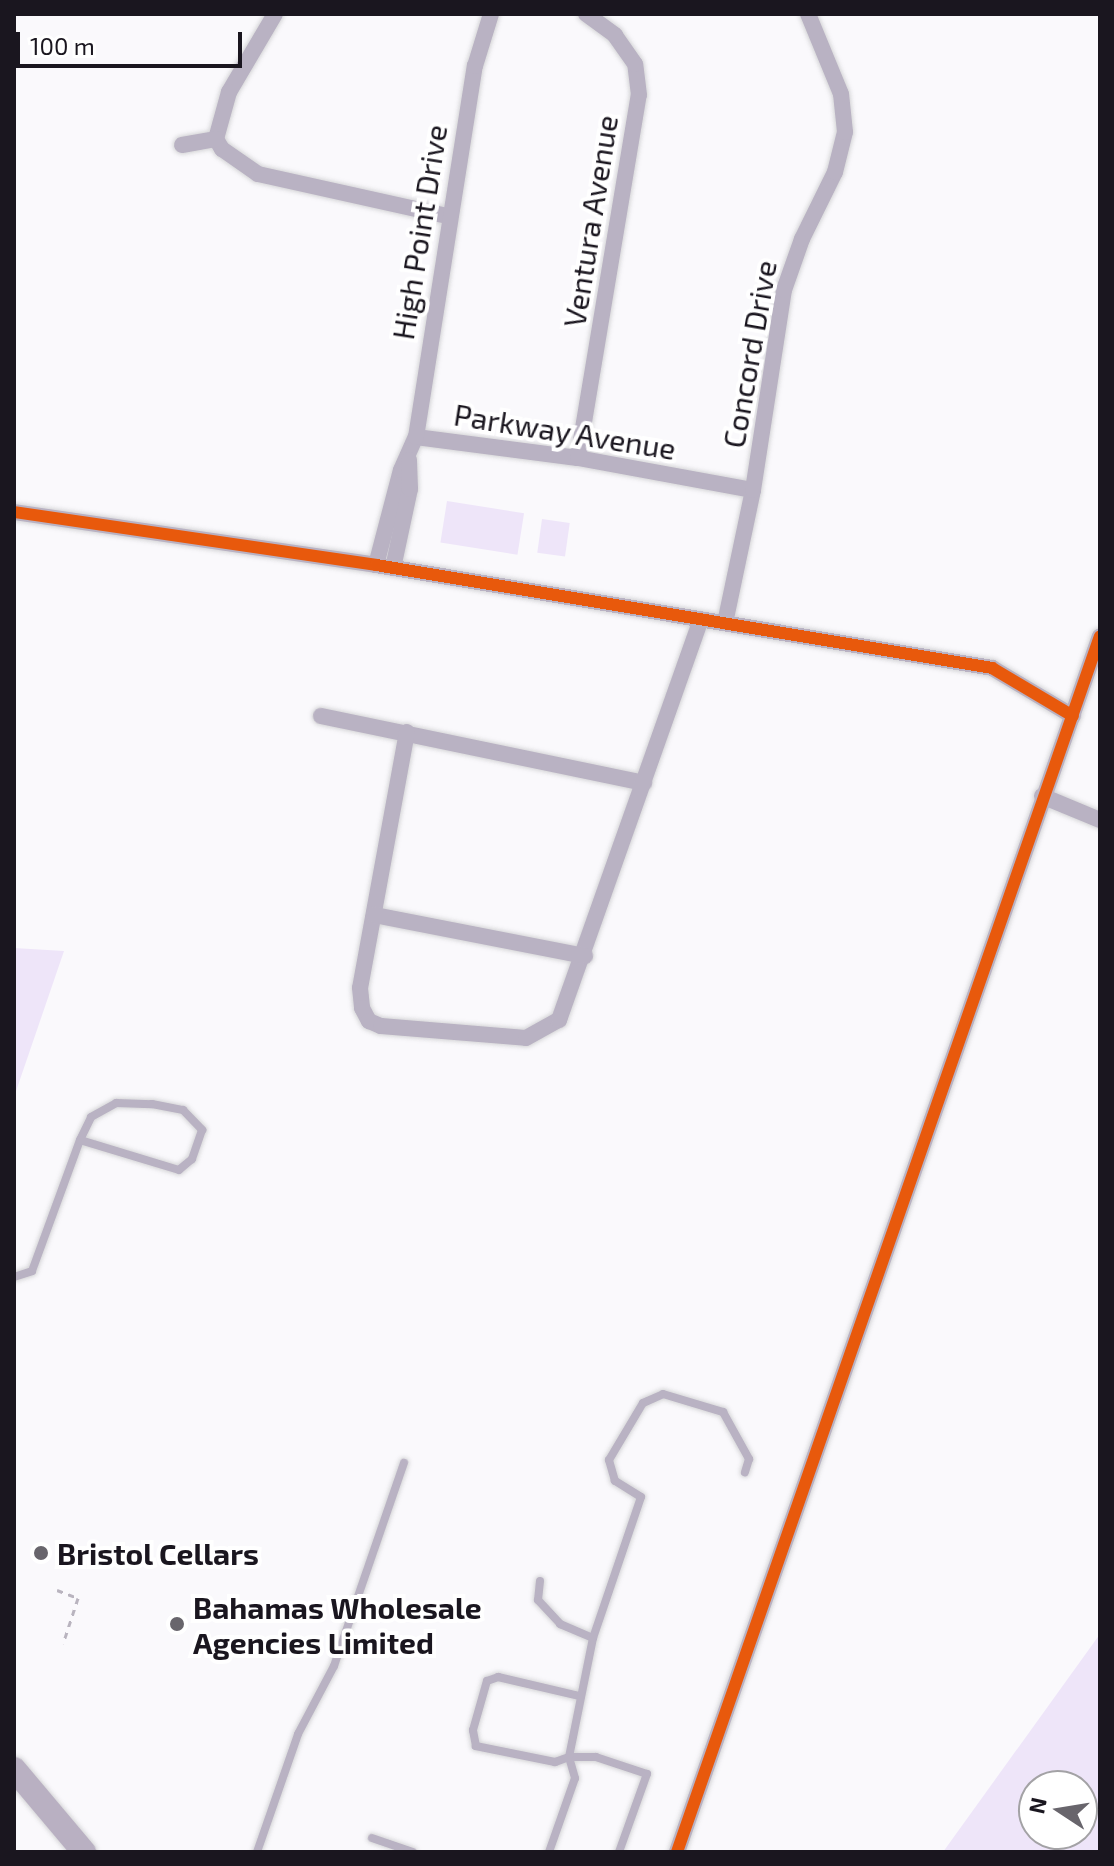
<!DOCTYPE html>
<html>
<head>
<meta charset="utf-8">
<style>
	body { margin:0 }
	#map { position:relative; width:1114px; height:1866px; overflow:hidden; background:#faf9fc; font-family:"Exo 2",sans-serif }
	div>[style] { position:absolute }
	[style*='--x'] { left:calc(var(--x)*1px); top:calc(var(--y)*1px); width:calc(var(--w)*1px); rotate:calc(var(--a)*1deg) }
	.green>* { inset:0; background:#eee5f9; transform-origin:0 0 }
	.path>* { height:3px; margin-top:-1.5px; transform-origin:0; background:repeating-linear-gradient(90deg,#b9b4bf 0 6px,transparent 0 12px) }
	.roads { filter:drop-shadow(0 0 2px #d6d6d8) drop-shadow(0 0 2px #d6d6d8) }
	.lane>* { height:8px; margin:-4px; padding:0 4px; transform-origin:4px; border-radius:4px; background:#b9b2c3 }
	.street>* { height:16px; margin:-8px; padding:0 8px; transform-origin:8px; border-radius:8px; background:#b9b2c3 }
	.secondary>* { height:24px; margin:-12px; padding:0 12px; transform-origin:12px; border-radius:12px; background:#b9b0c2 }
	.cycleway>* { height:12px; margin:-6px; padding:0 6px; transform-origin:6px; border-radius:6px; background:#e8590c }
	.dots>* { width:22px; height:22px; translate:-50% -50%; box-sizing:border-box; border:4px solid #fff; border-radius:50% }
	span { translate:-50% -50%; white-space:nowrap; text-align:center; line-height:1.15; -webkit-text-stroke:8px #fff; paint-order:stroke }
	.street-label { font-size:30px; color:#1a161f }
	.poi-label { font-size:30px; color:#1a161f; font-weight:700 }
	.left { translate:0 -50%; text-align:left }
	.frame { position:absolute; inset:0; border:16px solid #1a161f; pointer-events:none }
	.north { position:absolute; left:1018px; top:1770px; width:80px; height:80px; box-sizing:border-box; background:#fff; border:2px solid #a3a2a5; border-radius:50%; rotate:282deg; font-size:22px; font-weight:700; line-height:32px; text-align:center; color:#1a161f }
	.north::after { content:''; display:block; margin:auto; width:28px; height:36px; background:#68656c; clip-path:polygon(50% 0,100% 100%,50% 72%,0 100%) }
	.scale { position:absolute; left:16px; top:32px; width:226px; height:36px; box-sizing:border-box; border:4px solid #1a161f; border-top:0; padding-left:10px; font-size:24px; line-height:28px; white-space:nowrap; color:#1a161f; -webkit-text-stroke:6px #fff; paint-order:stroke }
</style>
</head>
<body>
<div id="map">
	<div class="green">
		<i style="left:447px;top:501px;width:78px;height:42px;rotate:9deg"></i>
		<i style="left:542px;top:519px;width:28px;height:34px;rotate:8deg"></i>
		<i style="clip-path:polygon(14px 948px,64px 951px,14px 1097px)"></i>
		<i style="clip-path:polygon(evenodd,1100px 1634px,1100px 1852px,943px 1852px,1100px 1634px,1082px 1786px,1082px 1834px,1034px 1834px,1034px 1786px,1082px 1786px)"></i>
	</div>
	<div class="path">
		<i style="--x:57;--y:1590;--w:22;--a:21"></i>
		<i style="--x:78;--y:1598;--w:48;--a:108.1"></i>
	</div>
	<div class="roads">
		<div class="lane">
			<i style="--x:14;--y:1277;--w:19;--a:-18"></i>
			<i style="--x:32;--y:1271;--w:140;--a:-69.9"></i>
			<i style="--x:80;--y:1140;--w:25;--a:-64"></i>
			<i style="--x:91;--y:1117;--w:29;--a:-29"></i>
			<i style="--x:116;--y:1103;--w:36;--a:2"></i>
			<i style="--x:152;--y:1104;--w:32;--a:11"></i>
			<i style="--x:183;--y:1110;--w:28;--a:46"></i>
			<i style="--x:202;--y:1130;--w:31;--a:109"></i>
			<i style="--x:192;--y:1159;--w:17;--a:140"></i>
			<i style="--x:179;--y:1170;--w:103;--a:-163.1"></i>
			<i style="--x:540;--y:1581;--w:19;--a:96"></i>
			<i style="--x:538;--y:1600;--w:33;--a:47"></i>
			<i style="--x:560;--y:1624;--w:36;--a:23"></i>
			<i style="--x:372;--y:1838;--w:43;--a:18.9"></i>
			<i style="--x:257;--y:1852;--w:125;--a:-70.8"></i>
			<i style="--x:298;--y:1734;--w:77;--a:-62.1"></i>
			<i style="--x:334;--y:1666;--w:215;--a:-71"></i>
			<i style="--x:549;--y:1852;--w:78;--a:-70.6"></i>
			<i style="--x:575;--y:1778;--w:22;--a:-106"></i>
			<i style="--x:569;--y:1757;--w:15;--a:160"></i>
			<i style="--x:555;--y:1762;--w:81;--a:-168.6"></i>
			<i style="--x:476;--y:1746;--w:16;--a:-101"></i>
			<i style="--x:473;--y:1730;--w:51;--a:-74.1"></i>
			<i style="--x:487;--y:1681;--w:12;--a:-20"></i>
			<i style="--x:498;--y:1677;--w:83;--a:13.2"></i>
			<i style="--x:619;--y:1852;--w:83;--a:-70.3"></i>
			<i style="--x:647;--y:1774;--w:54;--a:-161.6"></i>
			<i style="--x:596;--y:1757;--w:27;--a:180"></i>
			<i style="--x:569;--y:1757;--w:121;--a:-78.6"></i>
			<i style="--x:593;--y:1638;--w:149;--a:-71.2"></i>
			<i style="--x:641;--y:1497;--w:31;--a:-148"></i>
			<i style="--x:615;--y:1481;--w:22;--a:-106"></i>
			<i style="--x:609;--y:1460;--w:66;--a:-59.2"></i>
			<i style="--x:643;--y:1403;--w:22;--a:-24"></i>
			<i style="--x:663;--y:1394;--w:63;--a:16.7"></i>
			<i style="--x:723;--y:1412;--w:54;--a:61"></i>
			<i style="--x:749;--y:1459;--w:14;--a:107"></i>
		</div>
		<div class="street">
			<i style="--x:275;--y:14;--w:91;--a:120.5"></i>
			<i style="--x:229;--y:92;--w:49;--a:105.5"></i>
			<i style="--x:216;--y:139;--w:12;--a:59"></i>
			<i style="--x:222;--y:149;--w:44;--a:34.8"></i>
			<i style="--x:258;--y:174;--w:195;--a:12.5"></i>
			<i style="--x:182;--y:145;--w:35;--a:-10"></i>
			<i style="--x:416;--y:437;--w:163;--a:7.4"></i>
			<i style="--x:578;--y:458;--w:178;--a:10.4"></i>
			<i style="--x:578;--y:458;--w:368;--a:-80.5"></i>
			<i style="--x:639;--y:95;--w:31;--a:-97"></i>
			<i style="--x:635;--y:64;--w:35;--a:-125"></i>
			<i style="--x:615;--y:35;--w:36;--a:-144"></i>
			<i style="--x:14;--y:512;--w:366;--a:8.3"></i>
			<i style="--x:376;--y:565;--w:625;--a:9.49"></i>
			<i style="--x:992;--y:668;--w:94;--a:30.7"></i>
			<i style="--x:376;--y:565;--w:98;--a:-75.3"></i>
			<i style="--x:401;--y:470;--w:36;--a:-66"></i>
			<i style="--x:416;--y:437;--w:376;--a:-81"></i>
			<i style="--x:475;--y:66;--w:54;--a:-72.9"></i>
			<i style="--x:393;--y:568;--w:81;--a:-77.9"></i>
			<i style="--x:410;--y:489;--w:29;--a:-92"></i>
			<i style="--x:725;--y:623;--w:136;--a:-78.1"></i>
			<i style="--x:753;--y:490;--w:202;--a:-81.2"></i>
			<i style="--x:784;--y:290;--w:54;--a:-70.6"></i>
			<i style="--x:802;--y:239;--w:75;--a:-63.8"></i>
			<i style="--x:835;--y:172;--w:41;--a:-76"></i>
			<i style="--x:845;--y:132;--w:38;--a:-96"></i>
			<i style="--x:841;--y:94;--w:87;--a:-112.4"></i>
			<i style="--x:321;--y:716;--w:330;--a:11.7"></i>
			<i style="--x:407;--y:732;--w:260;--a:100.4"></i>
			<i style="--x:360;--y:988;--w:20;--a:84"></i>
			<i style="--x:362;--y:1008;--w:15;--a:62"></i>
			<i style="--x:369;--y:1021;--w:13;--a:23"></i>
			<i style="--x:381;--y:1026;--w:145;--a:4.7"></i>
			<i style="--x:526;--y:1038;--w:38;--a:-29"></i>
			<i style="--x:559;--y:1020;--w:425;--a:-70.5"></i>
			<i style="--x:1042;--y:796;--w:63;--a:22.5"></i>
			<i style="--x:374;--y:915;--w:215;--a:11"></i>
			<i style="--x:677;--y:1852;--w:1287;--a:-70.82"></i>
		</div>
		<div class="secondary">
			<i style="--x:14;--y:1769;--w:109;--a:49.9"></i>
		</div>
	</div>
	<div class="cycleway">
		<i style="--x:14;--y:512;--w:366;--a:8.3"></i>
		<i style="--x:376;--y:565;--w:625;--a:9.49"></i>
		<i style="--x:992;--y:668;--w:94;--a:30.7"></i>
		<i style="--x:677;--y:1852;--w:1287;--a:-70.82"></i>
	</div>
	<div class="dots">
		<i style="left:41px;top:1553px;background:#68656c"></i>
		<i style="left:177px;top:1624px;background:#68656c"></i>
	</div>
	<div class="street-label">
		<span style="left:590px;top:221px;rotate:-81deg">Ventura Avenue</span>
		<span style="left:419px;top:232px;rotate:-81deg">High Point Drive</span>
		<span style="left:749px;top:354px;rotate:-80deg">Concord Drive</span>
		<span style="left:565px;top:431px;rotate:9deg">Parkway Avenue</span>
	</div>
	<div class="poi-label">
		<span class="left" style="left:57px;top:1553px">Bristol Cellars</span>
		<span class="left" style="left:193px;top:1624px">Bahamas Wholesale<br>Agencies Limited</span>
	</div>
	<div class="frame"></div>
	<div class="north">N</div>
	<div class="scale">100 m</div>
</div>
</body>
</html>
